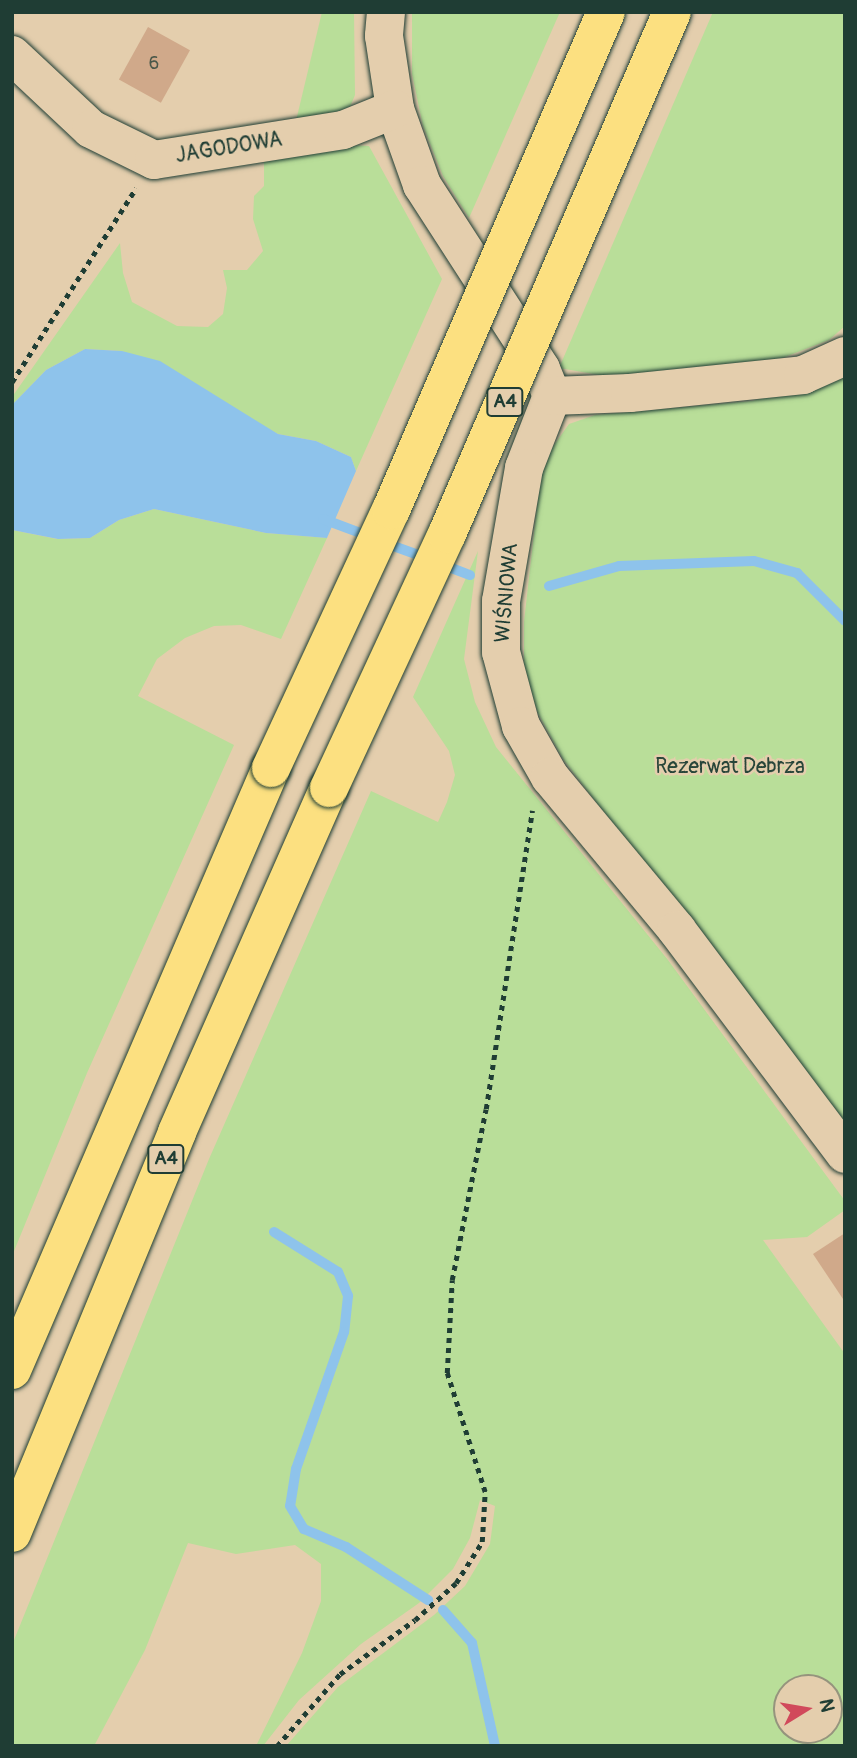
<!DOCTYPE html>
<html>
<head>
<meta charset="utf-8">
<style>
	body { margin:0 }
	#map { position:relative; width:857px; height:1758px; overflow:hidden; background:#e4cead; font-family:Pangolin,sans-serif }
	div>[style] { position:absolute }
	[style*='--x'] { left:calc(var(--x)*1px); top:calc(var(--y)*1px); width:calc(var(--w)*1px); rotate:calc(var(--a)*1deg) }
	.green>* { inset:0; background:#b9de99 }
	.water>* { inset:0; background:#8ec3eb }
	.stream>* { height:10px; margin:-5px; padding:0 5px; transform-origin:5px; border-radius:5px; background:#8ec3eb }
	.building>* { inset:0; background:#d0a98a; transform-origin:0 0 }
	.path>* { height:4.5px; margin-top:-2.25px; transform-origin:0; background:repeating-linear-gradient(90deg,#1f3d34 0 5px,transparent 0 10px) }
	.roads { filter:drop-shadow(0 0 2px #1f3d34) drop-shadow(0 0 2px #1f3d34) }
	.minor>* { height:38px; margin:-19px; padding:0 19px; transform-origin:19px; border-radius:19px; background:#e4cead }
	.highway>* { height:38px; margin:-19px; padding:0 19px; transform-origin:19px; border-radius:19px; background:#fce080 }
	.bridges { filter:drop-shadow(0 0 2px #1f3d34) drop-shadow(0 0 2px #1f3d34) }
	.highway-bridge>* { height:38px; margin:-19px; padding:0 19px; transform-origin:19px; border-radius:19px; background:#fce080 }
	span { translate:-50% -50%; white-space:nowrap; text-align:center; line-height:1.15; -webkit-text-stroke:5px #e4cead; paint-order:stroke }
	.number-label { font-size:18px; color:#4b584a }
	.number-label span { -webkit-text-stroke-width:0 }
	.shield-label span { padding:2px 5px; background:#e4cead; border:2px solid; border-radius:5px; -webkit-text-stroke-width:0 }
	.shield-label { font-size:19px; color:#1f3d34; font-weight:700 }
	.street-label { font-size:21px; color:#1f3d34 }
	.park-label { font-size:21px; color:#274539 }
	.frame { position:absolute; inset:0; border:14px solid #1f3d34; pointer-events:none }
	.north { position:absolute; left:773px; top:1674px; width:70px; height:70px; box-sizing:border-box; background:#e4cead; border:2px solid #95947d; border-radius:50%; rotate:79deg; font-size:19px; font-weight:700; line-height:28px; text-align:center; color:#1f3d34 }
	.north::after { content:''; display:block; margin:auto; width:24px; height:32px; background:#d1495b; clip-path:polygon(50% 0,100% 100%,50% 72%,0 100%) }
</style>
</head>
<body>
<div id="map">
	<div class="green">
		<i style="clip-path:polygon(322px 12px,354px 12px,355px 95px,350px 107px,333px 118px,295px 125px)"></i>
		<i style="clip-path:polygon(412px 12px,560px 12px,469px 218px,443px 176px,423px 126px,412px 74px)"></i>
		<i style="clip-path:polygon(713px 12px,845px 12px,845px 326px,829px 340px,777px 360px,611px 377px,559px 368px)"></i>
		<i style="clip-path:polygon(349px 145px,369px 146px,442px 279px,356px 471px,351px 457px,316px 441px,278px 434px,122px 351px,85px 349px,46px 370px,12px 405px,12px 397px,120px 243px,123px 273px,132px 302px,177px 326px,208px 327px,223px 314px,227px 288px,223px 270px,247px 270px,263px 251px,253px 219px,254px 196px,264px 186px,264px 160px)"></i>
		<i style="clip-path:polygon(845px 371px,845px 1127px,563px 759px,538px 713px,524px 672px,524px 622px,542px 462px,569px 424px,595px 415px,752px 401px,825px 382px)"></i>
		<i style="clip-path:polygon(154px 509px,266px 533px,327px 538px,281px 639px,241px 625px,214px 626px,185px 638px,157px 659px,138px 696px,234px 745px,87px 1073px,12px 1256px,12px 530px,57px 539px,90px 538px,119px 520px)"></i>
		<i style="clip-path:polygon(evenodd,478px 551px,464px 659px,475px 702px,496px 747px,668px 960px,845px 1201px,845px 1210px,807px 1237px,763px 1240px,845px 1354px,845px 1746px,286px 1746px,338px 1687px,434px 1615px,465px 1586px,490px 1544px,495px 1506px,480px 1500px,470px 1538px,453px 1569px,419px 1603px,361px 1644px,299px 1700px,263px 1746px,256px 1746px,302px 1653px,321px 1601px,321px 1564px,295px 1545px,236px 1554px,188px 1543px,145px 1650px,94px 1746px,12px 1746px,12px 1645px,209px 1159px,371px 791px,438px 822px,447px 802px,455px 775px,449px 751px,413px 697px,478px 551px,829px 1688px,829px 1730px,787px 1730px,787px 1688px,829px 1688px)"></i>
	</div>
	<div class="water">
		<i style="clip-path:polygon(85px 349px,122px 351px,160px 361px,278px 434px,316px 441px,351px 457px,356px 471px,327px 538px,266px 533px,154px 509px,119px 520px,90px 538px,58px 539px,12px 530px,12px 405px,46px 370px)"></i>
	</div>
	<div class="stream">
		<i style="--x:323;--y:519;--w:51;--a:20.6"></i>
		<i style="--x:385;--y:543;--w:45;--a:19.7"></i>
		<i style="--x:441;--y:564;--w:31;--a:21"></i>
		<i style="--x:549;--y:586;--w:73;--a:-15.9"></i>
		<i style="--x:619;--y:566;--w:135;--a:-2.1"></i>
		<i style="--x:754;--y:561;--w:45;--a:15.6"></i>
		<i style="--x:797;--y:573;--w:68;--a:45"></i>
		<i style="--x:274;--y:1232;--w:75;--a:32"></i>
		<i style="--x:338;--y:1272;--w:26;--a:67"></i>
		<i style="--x:348;--y:1296;--w:36;--a:96"></i>
		<i style="--x:344;--y:1332;--w:145;--a:109.3"></i>
		<i style="--x:296;--y:1469;--w:37;--a:99"></i>
		<i style="--x:290;--y:1506;--w:27;--a:59"></i>
		<i style="--x:304;--y:1529;--w:46;--a:23.2"></i>
		<i style="--x:346;--y:1547;--w:98;--a:32.9"></i>
		<i style="--x:443;--y:1610;--w:44;--a:48.7"></i>
		<i style="--x:472;--y:1643;--w:106;--a:77.4"></i>
	</div>
	<div class="building">
		<i style="left:148px;top:27px;width:48px;height:60px;rotate:29deg"></i>
		<i style="clip-path:polygon(845px 1233px,845px 1302px,813px 1254px)"></i>
	</div>
	<div class="path">
		<i style="--x:12;--y:382;--w:230;--a:-57.4"></i>
		<i style="--x:277;--y:1746;--w:96;--a:-48.8"></i>
		<i style="--x:340;--y:1674;--w:92;--a:-35.8"></i>
		<i style="--x:415;--y:1620;--w:55;--a:-42.1"></i>
		<i style="--x:456;--y:1583;--w:49;--a:-57.6"></i>
		<i style="--x:482;--y:1542;--w:50;--a:-86.6"></i>
		<i style="--x:485;--y:1492;--w:125;--a:-107.7"></i>
		<i style="--x:447;--y:1373;--w:93;--a:-86.9"></i>
		<i style="--x:452;--y:1280;--w:174;--a:-78.8"></i>
		<i style="--x:486;--y:1109;--w:302;--a:-81.2"></i>
	</div>
	<div class="roads">
		<div class="minor">
			<i style="--x:386;--y:12;--w:24;--a:95"></i>
			<i style="--x:384;--y:36;--w:74;--a:81.4"></i>
			<i style="--x:395;--y:109;--w:81;--a:70.4"></i>
			<i style="--x:422;--y:185;--w:219;--a:57.1"></i>
			<i style="--x:541;--y:369;--w:29;--a:68"></i>
			<i style="--x:552;--y:396;--w:77;--a:111.3"></i>
			<i style="--x:524;--y:468;--w:135;--a:99.8"></i>
			<i style="--x:501;--y:601;--w:51;--a:90"></i>
			<i style="--x:501;--y:652;--w:77;--a:74.9"></i>
			<i style="--x:521;--y:726;--w:59;--a:60.4"></i>
			<i style="--x:550;--y:777;--w:199;--a:50.3"></i>
			<i style="--x:677;--y:930;--w:280;--a:53.1"></i>
			<i style="--x:12;--y:55;--w:108;--a:43.1"></i>
			<i style="--x:91;--y:129;--w:70;--a:26.2"></i>
			<i style="--x:154;--y:160;--w:191;--a:-9"></i>
			<i style="--x:343;--y:130;--w:56;--a:-22"></i>
			<i style="--x:552;--y:396;--w:78;--a:-2.2"></i>
			<i style="--x:630;--y:393;--w:174;--a:-5.9"></i>
			<i style="--x:803;--y:375;--w:46;--a:-24.3"></i>
		</div>
		<div class="highway">
			<i style="--x:12;--y:1370;--w:655;--a:-66.72"></i>
			<i style="--x:12;--y:1533;--w:434;--a:-67.6"></i>
			<i style="--x:177;--y:1132;--w:376;--a:-66.2"></i>
		</div>
	</div>
	<div class="bridges">
		<div class="highway-bridge">
			<i style="--x:271;--y:768;--w:285;--a:-65.1"></i>
			<i style="--x:391;--y:510;--w:542;--a:-66.65"></i>
			<i style="--x:329;--y:788;--w:280;--a:-65.1"></i>
			<i style="--x:447;--y:534;--w:568;--a:-66.68"></i>
		</div>
	</div>
	<div class="number-label">
		<span style="left:154px;top:64px">6</span>
	</div>
	<div class="shield-label">
		<span style="left:505px;top:402px">A4</span>
		<span style="left:166px;top:1159px">A4</span>
	</div>
	<div class="street-label">
		<span style="left:229px;top:148px;rotate:-9deg">JAGODOWA</span>
		<span style="left:507px;top:593px;rotate:-85deg">WIŚNIOWA</span>
	</div>
	<div class="park-label">
		<span style="left:730px;top:767px">Rezerwat Debrza</span>
	</div>
	<div class="frame"></div>
	<div class="north">N</div>
</div>
</body>
</html>
